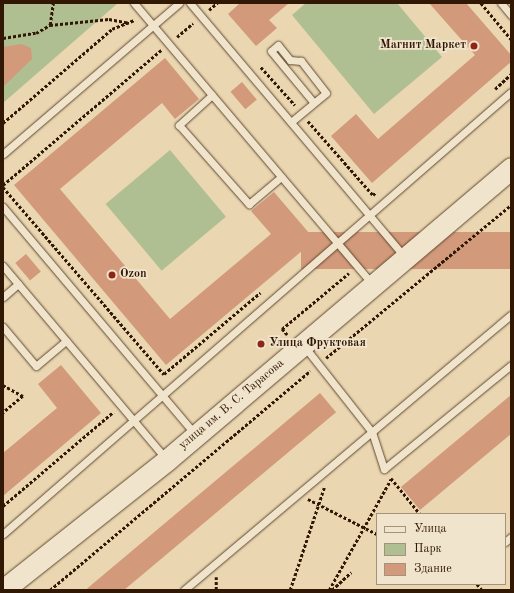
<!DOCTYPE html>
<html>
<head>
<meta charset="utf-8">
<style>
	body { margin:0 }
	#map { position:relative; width:514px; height:593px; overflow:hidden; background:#ead6b1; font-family:"Old Standard TT",serif }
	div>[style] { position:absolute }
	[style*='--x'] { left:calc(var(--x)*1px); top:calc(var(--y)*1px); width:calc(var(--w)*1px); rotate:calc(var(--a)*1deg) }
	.green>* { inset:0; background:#b0bf91; transform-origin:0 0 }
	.building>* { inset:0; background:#d3997b; transform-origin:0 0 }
	.path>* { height:2.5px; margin-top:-1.25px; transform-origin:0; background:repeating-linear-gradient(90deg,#311804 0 3px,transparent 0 5px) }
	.roads { filter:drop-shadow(0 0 1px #5f482f) drop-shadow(0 0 1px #5f482f) }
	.lane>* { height:7px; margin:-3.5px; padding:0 3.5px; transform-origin:3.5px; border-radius:3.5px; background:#f1e4cc }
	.secondary>* { height:21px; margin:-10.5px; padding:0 10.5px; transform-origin:10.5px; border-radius:10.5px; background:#f1e4cc }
	.dots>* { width:11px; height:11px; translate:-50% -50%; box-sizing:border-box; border:2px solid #f1e4cc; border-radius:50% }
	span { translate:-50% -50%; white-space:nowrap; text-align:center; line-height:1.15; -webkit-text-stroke:3.5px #f1e4cc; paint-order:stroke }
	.poi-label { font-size:12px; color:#311804; font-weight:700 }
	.right { translate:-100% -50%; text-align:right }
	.left { translate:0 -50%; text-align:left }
	.street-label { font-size:12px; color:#311804 }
	.frame { position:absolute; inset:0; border:4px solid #311804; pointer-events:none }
	.legend { position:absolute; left:376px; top:513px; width:130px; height:72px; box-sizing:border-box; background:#f1e4cc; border:1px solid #a4927c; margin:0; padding:5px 7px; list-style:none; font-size:12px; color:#311804 }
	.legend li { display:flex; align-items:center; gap:8px; height:20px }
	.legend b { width:20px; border:1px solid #a4927c }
</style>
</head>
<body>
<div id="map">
	<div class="green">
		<i style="clip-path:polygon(3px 3px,118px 3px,3px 103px)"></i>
		<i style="clip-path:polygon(306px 3px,397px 3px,442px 57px,374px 114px,292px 15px)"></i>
		<i style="left:170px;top:150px;width:87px;height:84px;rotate:50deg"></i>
	</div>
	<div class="building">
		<i style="clip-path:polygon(240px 3px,289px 3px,269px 20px,277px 28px,256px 46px,228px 14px)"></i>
		<i style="clip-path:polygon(429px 3px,466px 3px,511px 55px,511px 62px,372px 183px,331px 136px,356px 114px,378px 139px,475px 55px)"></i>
		<i style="clip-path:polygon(21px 44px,31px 48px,32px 59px,3px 87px,3px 47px)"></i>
		<i style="clip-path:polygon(165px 58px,199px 99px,175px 119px,162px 103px,60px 189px,170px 319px,271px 234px,251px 211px,274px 192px,315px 240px,166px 365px,14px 185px)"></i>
		<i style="left:242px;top:82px;width:23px;height:15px;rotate:50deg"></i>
		<i style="left:511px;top:232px;width:37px;height:210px;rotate:90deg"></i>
		<i style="left:26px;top:254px;width:23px;height:14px;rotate:50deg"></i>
		<i style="clip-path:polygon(61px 365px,101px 413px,3px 496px,3px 453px,57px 408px,38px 384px)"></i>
		<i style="left:320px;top:393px;width:25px;height:304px;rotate:50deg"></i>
		<i style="clip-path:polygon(511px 395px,511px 434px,420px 510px,401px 487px)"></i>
	</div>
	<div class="path">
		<i style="--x:481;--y:3;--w:47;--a:50.2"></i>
		<i style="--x:209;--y:10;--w:11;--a:-41"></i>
		<i style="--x:50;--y:25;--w:59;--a:-5.8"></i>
		<i style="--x:109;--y:19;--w:20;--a:11"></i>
		<i style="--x:177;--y:37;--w:21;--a:-41"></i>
		<i style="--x:3;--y:38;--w:33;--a:-9"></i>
		<i style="--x:36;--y:33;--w:16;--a:-30"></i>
		<i style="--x:50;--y:25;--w:22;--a:-82"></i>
		<i style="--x:261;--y:67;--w:51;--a:48.2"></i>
		<i style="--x:495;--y:89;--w:22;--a:-43"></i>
		<i style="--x:308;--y:121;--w:98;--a:48.7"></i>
		<i style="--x:373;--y:195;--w:3;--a:-45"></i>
		<i style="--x:3;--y:123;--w:144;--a:-40.8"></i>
		<i style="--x:112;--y:29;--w:24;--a:-22"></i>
		<i style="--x:3;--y:185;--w:208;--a:-40.5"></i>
		<i style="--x:3;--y:187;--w:247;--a:49.3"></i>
		<i style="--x:164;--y:374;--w:126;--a:-40.2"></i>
		<i style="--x:287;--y:335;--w:8;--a:-130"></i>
		<i style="--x:282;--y:329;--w:87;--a:-39.9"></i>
		<i style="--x:326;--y:358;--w:240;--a:-39.6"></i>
		<i style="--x:3;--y:385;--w:23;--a:29"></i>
		<i style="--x:23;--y:396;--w:26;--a:140"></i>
		<i style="--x:391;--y:478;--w:46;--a:51.1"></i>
		<i style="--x:308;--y:499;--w:77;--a:26.9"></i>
		<i style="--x:3;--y:506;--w:145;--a:-40.5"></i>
		<i style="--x:477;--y:584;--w:8;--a:50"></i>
		<i style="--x:50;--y:590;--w:340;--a:-40.1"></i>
		<i style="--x:216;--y:590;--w:13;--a:-90"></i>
		<i style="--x:290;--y:590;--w:108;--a:-71.6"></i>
		<i style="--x:329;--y:590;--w:127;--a:-60.8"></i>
		<i style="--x:332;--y:590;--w:26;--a:-43"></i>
	</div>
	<div class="roads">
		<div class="lane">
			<i style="--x:134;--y:3;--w:368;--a:49.7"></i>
			<i style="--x:190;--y:3;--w:331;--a:49.8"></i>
			<i style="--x:501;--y:3;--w:16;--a:50"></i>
			<i style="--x:212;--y:95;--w:45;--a:137.7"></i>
			<i style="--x:179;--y:125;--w:106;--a:48.5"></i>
			<i style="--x:249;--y:204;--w:42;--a:-40.2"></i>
			<i style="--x:291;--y:122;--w:45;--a:-39.6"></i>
			<i style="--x:326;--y:93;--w:41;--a:-128"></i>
			<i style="--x:301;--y:61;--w:11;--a:-175"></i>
			<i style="--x:290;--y:60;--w:19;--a:-129"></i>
			<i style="--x:278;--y:45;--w:9;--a:139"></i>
			<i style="--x:271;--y:51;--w:67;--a:50.4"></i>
			<i style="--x:3;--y:154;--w:232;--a:-40.6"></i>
			<i style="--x:3;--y:207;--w:296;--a:49.8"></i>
			<i style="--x:3;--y:266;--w:251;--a:49.8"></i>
			<i style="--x:3;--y:297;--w:20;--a:-41"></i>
			<i style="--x:3;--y:327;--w:51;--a:49.8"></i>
			<i style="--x:36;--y:366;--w:39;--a:-40"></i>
			<i style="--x:304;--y:346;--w:110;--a:51.7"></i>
			<i style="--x:372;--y:432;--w:39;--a:72"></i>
			<i style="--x:384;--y:469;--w:164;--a:-39.3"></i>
			<i style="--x:3;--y:534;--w:673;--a:-41.03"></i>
			<i style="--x:505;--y:542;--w:8;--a:-40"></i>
			<i style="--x:184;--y:590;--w:427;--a:-40.1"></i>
		</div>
		<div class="secondary">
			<i style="--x:3;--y:590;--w:209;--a:-38.4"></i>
			<i style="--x:167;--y:460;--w:451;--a:-40.3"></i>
		</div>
	</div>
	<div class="dots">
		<i style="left:474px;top:46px;background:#8f2418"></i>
		<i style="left:112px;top:275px;background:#8f2418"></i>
		<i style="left:261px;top:344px;background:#8f2418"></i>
	</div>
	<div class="poi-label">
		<span class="right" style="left:466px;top:46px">Магнит Маркет</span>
		<span class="left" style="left:120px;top:275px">Ozon</span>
		<span class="left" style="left:269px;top:344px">Улица Фруктовая</span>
	</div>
	<div class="street-label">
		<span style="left:232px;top:405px;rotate:-40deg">улица им. В. С. Тарасова</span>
	</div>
	<div class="frame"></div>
	<ul class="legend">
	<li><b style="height:5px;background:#f1e4cc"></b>Улица</li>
	<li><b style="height:11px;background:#b0bf91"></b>Парк</li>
	<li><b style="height:11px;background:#d3997b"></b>Здание</li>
	</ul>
</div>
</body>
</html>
